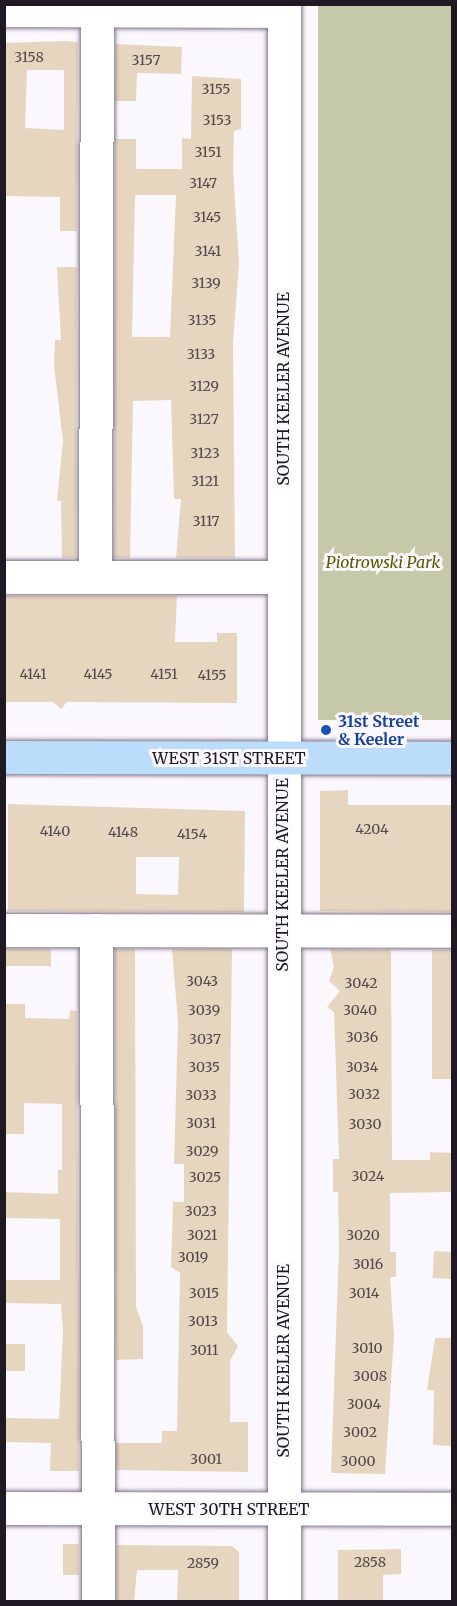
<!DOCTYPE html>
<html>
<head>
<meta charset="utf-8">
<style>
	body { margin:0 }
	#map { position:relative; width:457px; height:1606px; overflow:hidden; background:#fbf8fd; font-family:Merriweather,serif }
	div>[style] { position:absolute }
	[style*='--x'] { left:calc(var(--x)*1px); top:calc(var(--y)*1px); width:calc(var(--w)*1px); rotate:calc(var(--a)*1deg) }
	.green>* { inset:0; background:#c5c9a7; transform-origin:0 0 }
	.building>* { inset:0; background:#e7d6bf; transform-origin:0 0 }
	.roads { filter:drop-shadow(0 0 2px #817389) drop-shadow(0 0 2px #817389) }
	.minor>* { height:33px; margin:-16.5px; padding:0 16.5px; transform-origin:16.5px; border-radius:16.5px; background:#fff }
	.major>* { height:33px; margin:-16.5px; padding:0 16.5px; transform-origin:16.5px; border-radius:16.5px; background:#bcdcfb }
	.dots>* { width:16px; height:16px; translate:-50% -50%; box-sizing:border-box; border:3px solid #fbf8fd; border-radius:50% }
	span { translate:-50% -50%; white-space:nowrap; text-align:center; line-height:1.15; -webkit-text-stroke:6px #fbf8fd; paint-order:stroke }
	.number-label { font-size:14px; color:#504849 }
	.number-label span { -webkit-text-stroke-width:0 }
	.street-label { font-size:16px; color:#1e1922 }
	.park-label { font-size:16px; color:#565b00; font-style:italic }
	.transit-label { font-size:16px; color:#164399; font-weight:700 }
	.left { translate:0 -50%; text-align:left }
	.frame { position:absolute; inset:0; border:6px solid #1e1922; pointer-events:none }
</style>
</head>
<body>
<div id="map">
	<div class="green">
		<i style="left:318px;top:5px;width:134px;height:715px"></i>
	</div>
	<div class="building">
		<i style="clip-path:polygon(evenodd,66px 41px,78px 42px,77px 231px,60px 231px,60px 197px,4px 196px,4px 43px,66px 41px,27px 70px,64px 70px,64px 130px,25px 128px,27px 70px)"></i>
		<i style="clip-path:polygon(116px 44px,182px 47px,181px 74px,137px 73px,136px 101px,115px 101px)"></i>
		<i style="clip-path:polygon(evenodd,192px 76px,241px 79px,241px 129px,234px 131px,233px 170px,239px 264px,233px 343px,235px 558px,176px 558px,181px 499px,174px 499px,171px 400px,133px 401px,130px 558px,114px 558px,115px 139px,136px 139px,136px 169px,182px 169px,182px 138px,191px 139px,192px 76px,135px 195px,176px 195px,170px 337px,132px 337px,135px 195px)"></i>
		<i style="clip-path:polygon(57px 267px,77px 267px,76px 558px,62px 558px,61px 501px,57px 501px,63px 441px,54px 365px,55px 340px,61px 340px)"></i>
		<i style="clip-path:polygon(4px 596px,177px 596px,175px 642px,217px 642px,217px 633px,237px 633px,237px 703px,67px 702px,61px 709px,53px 702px,4px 702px)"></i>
		<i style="clip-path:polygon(348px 790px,348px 805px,451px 805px,451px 912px,320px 911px,320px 791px)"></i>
		<i style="clip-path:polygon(evenodd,8px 804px,245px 811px,244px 912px,8px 911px,8px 804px,136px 857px,179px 857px,178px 895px,136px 894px,136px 857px)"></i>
		<i style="left:4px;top:949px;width:47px;height:17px"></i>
		<i style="clip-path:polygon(115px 949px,135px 949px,136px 1307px,143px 1326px,143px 1359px,116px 1360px)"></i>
		<i style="clip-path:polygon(172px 949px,232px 949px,227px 1332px,238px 1346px,230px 1361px,230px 1422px,248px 1422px,248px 1472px,116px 1470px,116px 1443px,162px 1443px,162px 1431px,177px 1431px,180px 1273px,171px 1267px,173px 1202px,184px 1202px,184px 1164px,174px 1164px,178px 1022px)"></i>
		<i style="clip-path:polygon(330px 949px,391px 950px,392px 1160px,430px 1160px,430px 1152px,453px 1153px,453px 1192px,390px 1193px,390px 1252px,396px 1252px,396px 1277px,390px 1277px,394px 1336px,385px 1474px,331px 1473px,339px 1248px,338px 1192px,333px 1192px,333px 1159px,339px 1159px,334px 1012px,327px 1007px,340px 991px,329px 981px,334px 967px)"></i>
		<i style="left:432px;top:950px;width:21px;height:129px"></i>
		<i style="clip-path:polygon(4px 1004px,25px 1004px,25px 1018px,69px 1019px,70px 1010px,77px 1011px,79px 1471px,50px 1471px,51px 1443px,4px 1442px,4px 1418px,59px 1419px,63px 1331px,61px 1304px,4px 1303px,4px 1280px,60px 1280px,60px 1219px,4px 1218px,4px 1192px,58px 1194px,58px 1170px,62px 1170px,62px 1104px,24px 1103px,24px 1134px,4px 1134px)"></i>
		<i style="left:434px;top:1251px;width:19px;height:27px;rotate:3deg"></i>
		<i style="clip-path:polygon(435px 1338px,453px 1338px,453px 1446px,433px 1445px,434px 1390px,427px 1390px)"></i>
		<i style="left:4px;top:1344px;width:21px;height:27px"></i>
		<i style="left:63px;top:1544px;width:16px;height:31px"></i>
		<i style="clip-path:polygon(117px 1545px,232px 1546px,239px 1552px,239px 1602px,177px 1602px,178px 1570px,137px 1570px,134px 1602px,117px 1602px)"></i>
		<i style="clip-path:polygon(401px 1549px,401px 1574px,383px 1575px,383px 1602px,338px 1602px,338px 1550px)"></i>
	</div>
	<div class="roads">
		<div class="minor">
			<i style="--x:284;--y:4;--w:1598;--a:90"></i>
			<i style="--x:4;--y:10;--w:280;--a:0.2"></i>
			<i style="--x:4;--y:577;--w:278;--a:0"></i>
			<i style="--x:95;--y:577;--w:573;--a:-89.8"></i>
			<i style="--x:4;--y:930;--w:448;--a:0.1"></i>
			<i style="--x:96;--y:930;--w:672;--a:89.83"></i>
			<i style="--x:4;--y:1508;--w:448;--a:0.1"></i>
		</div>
		<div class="major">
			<i style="--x:4;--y:757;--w:448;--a:0.1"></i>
		</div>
	</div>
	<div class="dots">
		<i style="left:326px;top:730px;background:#1a4fb4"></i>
	</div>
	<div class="number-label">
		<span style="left:29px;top:57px">3158</span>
		<span style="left:146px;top:60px">3157</span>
		<span style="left:216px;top:89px">3155</span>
		<span style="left:217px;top:120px">3153</span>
		<span style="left:208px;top:152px">3151</span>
		<span style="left:203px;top:183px">3147</span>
		<span style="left:207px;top:217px">3145</span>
		<span style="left:208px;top:251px">3141</span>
		<span style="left:206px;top:283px">3139</span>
		<span style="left:202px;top:320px">3135</span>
		<span style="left:201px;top:354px">3133</span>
		<span style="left:204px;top:386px">3129</span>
		<span style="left:204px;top:419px">3127</span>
		<span style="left:205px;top:453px">3123</span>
		<span style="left:205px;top:481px">3121</span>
		<span style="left:206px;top:521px">3117</span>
		<span style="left:33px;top:674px">4141</span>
		<span style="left:98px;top:674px">4145</span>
		<span style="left:164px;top:674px">4151</span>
		<span style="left:212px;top:675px">4155</span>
		<span style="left:372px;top:829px">4204</span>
		<span style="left:55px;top:831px">4140</span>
		<span style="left:123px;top:832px">4148</span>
		<span style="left:192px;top:834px">4154</span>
		<span style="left:202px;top:981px">3043</span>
		<span style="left:361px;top:983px">3042</span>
		<span style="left:204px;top:1010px">3039</span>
		<span style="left:360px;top:1010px">3040</span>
		<span style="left:362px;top:1037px">3036</span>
		<span style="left:205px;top:1039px">3037</span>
		<span style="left:204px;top:1067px">3035</span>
		<span style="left:362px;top:1067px">3034</span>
		<span style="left:364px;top:1094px">3032</span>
		<span style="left:201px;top:1095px">3033</span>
		<span style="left:201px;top:1123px">3031</span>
		<span style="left:365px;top:1124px">3030</span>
		<span style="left:202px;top:1151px">3029</span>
		<span style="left:368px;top:1176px">3024</span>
		<span style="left:205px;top:1177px">3025</span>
		<span style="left:201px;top:1211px">3023</span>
		<span style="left:202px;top:1235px">3021</span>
		<span style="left:363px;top:1235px">3020</span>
		<span style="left:193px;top:1257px">3019</span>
		<span style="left:368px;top:1264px">3016</span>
		<span style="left:204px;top:1293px">3015</span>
		<span style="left:364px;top:1293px">3014</span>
		<span style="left:203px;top:1321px">3013</span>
		<span style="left:367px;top:1348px">3010</span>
		<span style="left:204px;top:1350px">3011</span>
		<span style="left:370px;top:1376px">3008</span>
		<span style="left:364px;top:1404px">3004</span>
		<span style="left:360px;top:1432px">3002</span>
		<span style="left:206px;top:1459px">3001</span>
		<span style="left:358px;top:1461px">3000</span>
		<span style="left:370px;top:1562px">2858</span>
		<span style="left:203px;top:1563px">2859</span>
	</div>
	<div class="street-label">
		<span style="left:283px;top:389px;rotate:-90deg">SOUTH KEELER AVENUE</span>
		<span style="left:229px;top:758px">WEST 31ST STREET</span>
		<span style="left:282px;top:875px;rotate:-90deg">SOUTH KEELER AVENUE</span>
		<span style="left:283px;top:1361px;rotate:-90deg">SOUTH KEELER AVENUE</span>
		<span style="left:229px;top:1509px">WEST 30TH STREET</span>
	</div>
	<div class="park-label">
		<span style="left:383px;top:562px">Piotrowski Park</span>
	</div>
	<div class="transit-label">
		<span class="left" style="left:338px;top:730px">31st Street<br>&amp; Keeler</span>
	</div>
	<div class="frame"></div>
</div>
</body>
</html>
